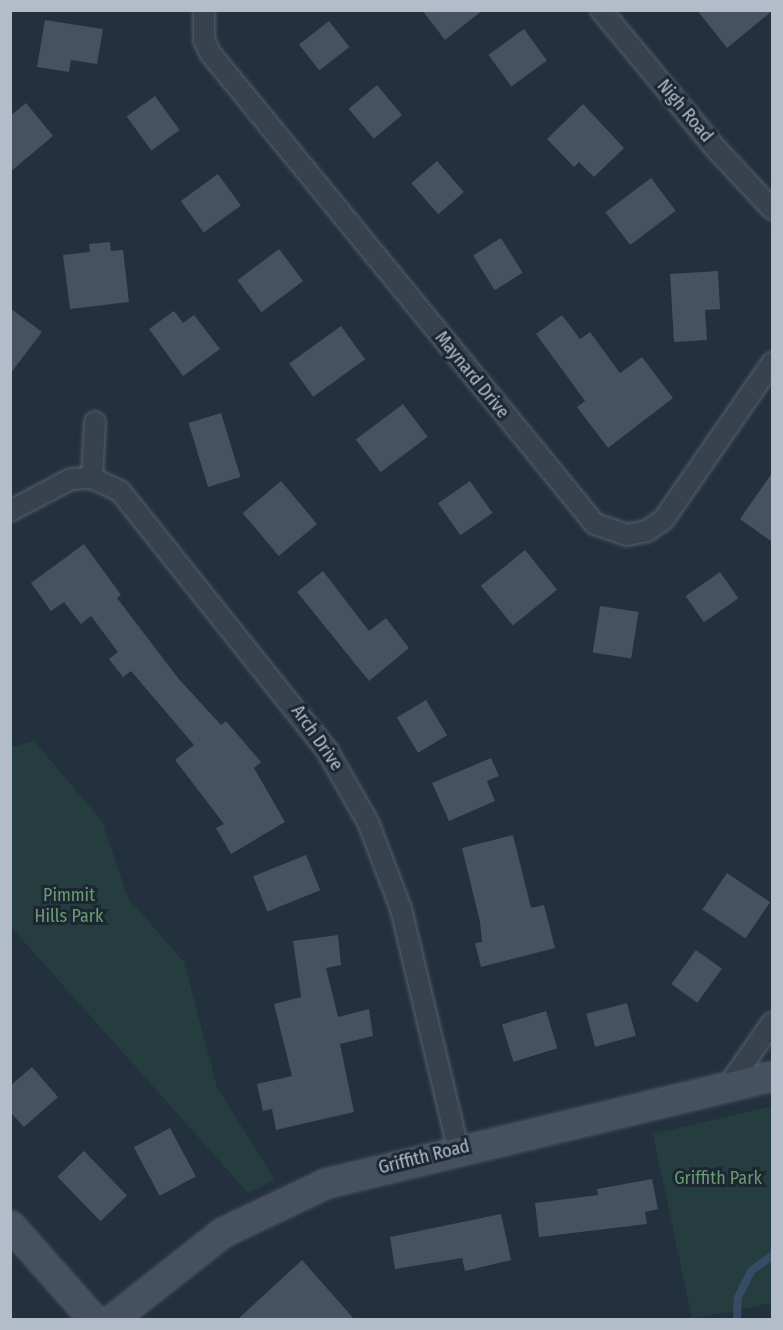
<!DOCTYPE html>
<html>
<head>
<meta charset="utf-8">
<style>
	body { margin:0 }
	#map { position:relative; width:783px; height:1330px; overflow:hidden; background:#23303e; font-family:"Fira Sans Condensed",sans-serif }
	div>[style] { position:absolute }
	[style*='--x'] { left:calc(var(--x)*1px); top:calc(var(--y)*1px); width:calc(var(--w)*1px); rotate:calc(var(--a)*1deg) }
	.green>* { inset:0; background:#253d3f }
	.stream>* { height:8px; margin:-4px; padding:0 4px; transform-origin:4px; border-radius:4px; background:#364c66 }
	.building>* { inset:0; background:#445262; transform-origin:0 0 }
	.roads { filter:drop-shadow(0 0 2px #55606c) drop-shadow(0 0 2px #55606c) }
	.street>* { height:20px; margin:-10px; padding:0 10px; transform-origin:10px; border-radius:10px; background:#37424e }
	.secondary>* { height:27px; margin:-13.5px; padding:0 13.5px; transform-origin:13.5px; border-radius:13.5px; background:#455161 }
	span { translate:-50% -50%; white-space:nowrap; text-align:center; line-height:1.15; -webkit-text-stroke:6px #1c2733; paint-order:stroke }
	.street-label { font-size:18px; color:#b3bdc9 }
	.park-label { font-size:18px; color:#6a9b73 }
	.frame { position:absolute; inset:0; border:12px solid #b3bdc9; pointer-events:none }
</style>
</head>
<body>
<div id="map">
	<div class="green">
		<i style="clip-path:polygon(34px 741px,102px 821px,128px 898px,184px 962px,217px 1087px,275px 1180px,248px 1193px,11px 927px,11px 747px)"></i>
		<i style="clip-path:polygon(772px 1106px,772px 1303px,692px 1319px,653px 1134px)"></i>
	</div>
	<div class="stream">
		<i style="--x:737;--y:1320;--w:23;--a:-88"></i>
		<i style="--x:738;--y:1297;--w:29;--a:-63"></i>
		<i style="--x:751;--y:1271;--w:26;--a:-36"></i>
	</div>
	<div class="building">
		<i style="clip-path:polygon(422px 10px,483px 10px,445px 40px)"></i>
		<i style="clip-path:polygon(697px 10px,772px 10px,772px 11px,727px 48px)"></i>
		<i style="clip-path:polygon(45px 20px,103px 29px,97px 64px,71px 60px,69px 72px,37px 67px)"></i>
		<i style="left:329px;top:21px;width:33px;height:38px;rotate:52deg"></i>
		<i style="left:524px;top:29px;width:39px;height:44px;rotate:54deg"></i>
		<i style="left:377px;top:85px;width:39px;height:37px;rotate:50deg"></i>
		<i style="left:155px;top:96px;width:42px;height:35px;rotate:54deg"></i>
		<i style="clip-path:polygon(26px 103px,53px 136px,10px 172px,10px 116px)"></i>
		<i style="clip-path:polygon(583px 104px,624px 148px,594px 177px,579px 162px,574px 167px,547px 139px)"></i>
		<i style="left:437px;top:161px;width:41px;height:34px;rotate:49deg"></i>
		<i style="left:218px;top:174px;width:39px;height:46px;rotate:54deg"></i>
		<i style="left:651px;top:178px;width:41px;height:57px;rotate:53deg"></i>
		<i style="left:501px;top:238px;width:41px;height:33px;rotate:58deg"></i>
		<i style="clip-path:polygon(110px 242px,111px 251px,123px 250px,129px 302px,70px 309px,63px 255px,90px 252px,89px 244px)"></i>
		<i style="left:279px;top:249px;width:40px;height:52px;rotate:53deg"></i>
		<i style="clip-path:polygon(718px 271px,720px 309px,705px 310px,707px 340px,674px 342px,670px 274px)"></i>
		<i style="clip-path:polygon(10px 308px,42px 332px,10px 374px)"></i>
		<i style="clip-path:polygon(174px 311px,183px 323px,194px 315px,220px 349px,183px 376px,149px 329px)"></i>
		<i style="clip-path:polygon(562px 315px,580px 339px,590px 332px,620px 373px,642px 357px,673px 398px,608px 448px,577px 407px,585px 401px,536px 334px)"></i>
		<i style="left:341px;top:326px;width:41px;height:64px;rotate:54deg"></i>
		<i style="left:403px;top:404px;width:41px;height:59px;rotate:53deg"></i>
		<i style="left:221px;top:413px;width:67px;height:34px;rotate:73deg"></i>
		<i style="clip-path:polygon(772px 473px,772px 542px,740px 519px)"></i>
		<i style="left:281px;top:481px;width:56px;height:50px;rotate:50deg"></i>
		<i style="left:470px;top:481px;width:39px;height:39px;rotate:55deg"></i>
		<i style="clip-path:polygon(84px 544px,121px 595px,117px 598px,178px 678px,221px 725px,226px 721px,261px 762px,254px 768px,285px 822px,231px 854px,216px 828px,224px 824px,175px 760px,194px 745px,131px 671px,123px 677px,109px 659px,118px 652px,91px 616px,81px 624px,64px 602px,51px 611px,31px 583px)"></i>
		<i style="left:525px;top:550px;width:51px;height:57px;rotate:51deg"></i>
		<i style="clip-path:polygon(323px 571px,369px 631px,386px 618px,409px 648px,369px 681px,297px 592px)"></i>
		<i style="left:720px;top:572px;width:32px;height:42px;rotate:55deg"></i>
		<i style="left:600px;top:606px;width:39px;height:47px;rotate:9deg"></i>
		<i style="left:426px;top:700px;width:41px;height:34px;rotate:59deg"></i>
		<i style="clip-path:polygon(491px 758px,499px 776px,487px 781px,495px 801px,449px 821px,432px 783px)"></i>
		<i style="clip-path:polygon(513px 835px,531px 908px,544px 905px,555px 948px,481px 967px,475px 943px,482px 942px,480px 922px,462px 848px)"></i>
		<i style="left:306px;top:855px;width:38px;height:57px;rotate:68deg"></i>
		<i style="left:727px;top:873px;width:52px;height:44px;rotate:34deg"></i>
		<i style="clip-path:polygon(338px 935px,341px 965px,326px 968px,338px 1017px,369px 1009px,373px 1036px,340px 1044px,354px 1112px,276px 1130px,272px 1109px,263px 1111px,257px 1084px,292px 1076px,274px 1004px,301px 997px,293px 941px)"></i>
		<i style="left:696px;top:950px;width:32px;height:42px;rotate:36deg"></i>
		<i style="left:627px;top:1003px;width:34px;height:42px;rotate:75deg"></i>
		<i style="left:546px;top:1011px;width:39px;height:46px;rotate:73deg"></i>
		<i style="clip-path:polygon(32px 1067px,58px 1097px,24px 1127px,10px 1112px,10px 1086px)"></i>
		<i style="left:170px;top:1128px;width:55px;height:41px;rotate:62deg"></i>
		<i style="left:84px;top:1151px;width:62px;height:37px;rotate:46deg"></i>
		<i style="clip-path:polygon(652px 1179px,658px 1209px,645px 1212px,647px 1224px,539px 1237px,535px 1203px,598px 1195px,597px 1189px)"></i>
		<i style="clip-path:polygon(501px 1214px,511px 1260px,465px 1271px,462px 1258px,395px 1269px,390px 1237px)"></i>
		<i style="clip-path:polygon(302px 1260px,355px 1320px,237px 1320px)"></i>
	</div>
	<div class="roads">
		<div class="street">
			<i style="--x:204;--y:10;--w:30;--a:90"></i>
			<i style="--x:204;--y:40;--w:14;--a:65"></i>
			<i style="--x:210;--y:53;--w:608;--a:50.74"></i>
			<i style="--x:595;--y:524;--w:34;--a:19"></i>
			<i style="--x:627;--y:535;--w:20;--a:-11"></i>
			<i style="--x:647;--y:531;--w:21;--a:-35"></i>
			<i style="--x:664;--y:519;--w:190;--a:-55.3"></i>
			<i style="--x:601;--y:10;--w:182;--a:50.4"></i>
			<i style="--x:717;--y:150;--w:81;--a:47"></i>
			<i style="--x:92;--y:478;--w:56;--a:-86.9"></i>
			<i style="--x:10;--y:511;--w:69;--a:-27.7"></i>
			<i style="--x:71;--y:479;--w:21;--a:-3"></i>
			<i style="--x:92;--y:478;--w:31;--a:25"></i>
			<i style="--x:120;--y:491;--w:334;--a:51.4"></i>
			<i style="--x:328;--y:752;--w:81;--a:60.3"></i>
			<i style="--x:368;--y:822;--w:93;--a:69.2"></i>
			<i style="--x:401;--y:909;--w:247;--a:76.6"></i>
			<i style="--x:728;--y:1086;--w:77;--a:-55.1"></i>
		</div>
		<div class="secondary">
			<i style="--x:10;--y:1225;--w:127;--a:48.5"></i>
			<i style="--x:111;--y:1320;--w:142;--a:-38.2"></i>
			<i style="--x:223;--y:1232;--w:114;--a:-25.4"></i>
			<i style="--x:326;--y:1183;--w:459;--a:-13.5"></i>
		</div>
	</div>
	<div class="street-label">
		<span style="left:685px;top:111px;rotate:50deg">Nigh Road</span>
		<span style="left:472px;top:375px;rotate:51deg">Maynard Drive</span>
		<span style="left:317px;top:738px;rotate:55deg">Arch Drive</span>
		<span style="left:424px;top:1157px;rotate:-14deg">Griffith Road</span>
	</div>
	<div class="park-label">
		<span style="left:69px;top:906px">Pimmit<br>Hills Park</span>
		<span style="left:718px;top:1178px">Griffith Park</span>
	</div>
	<div class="frame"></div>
</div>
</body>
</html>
